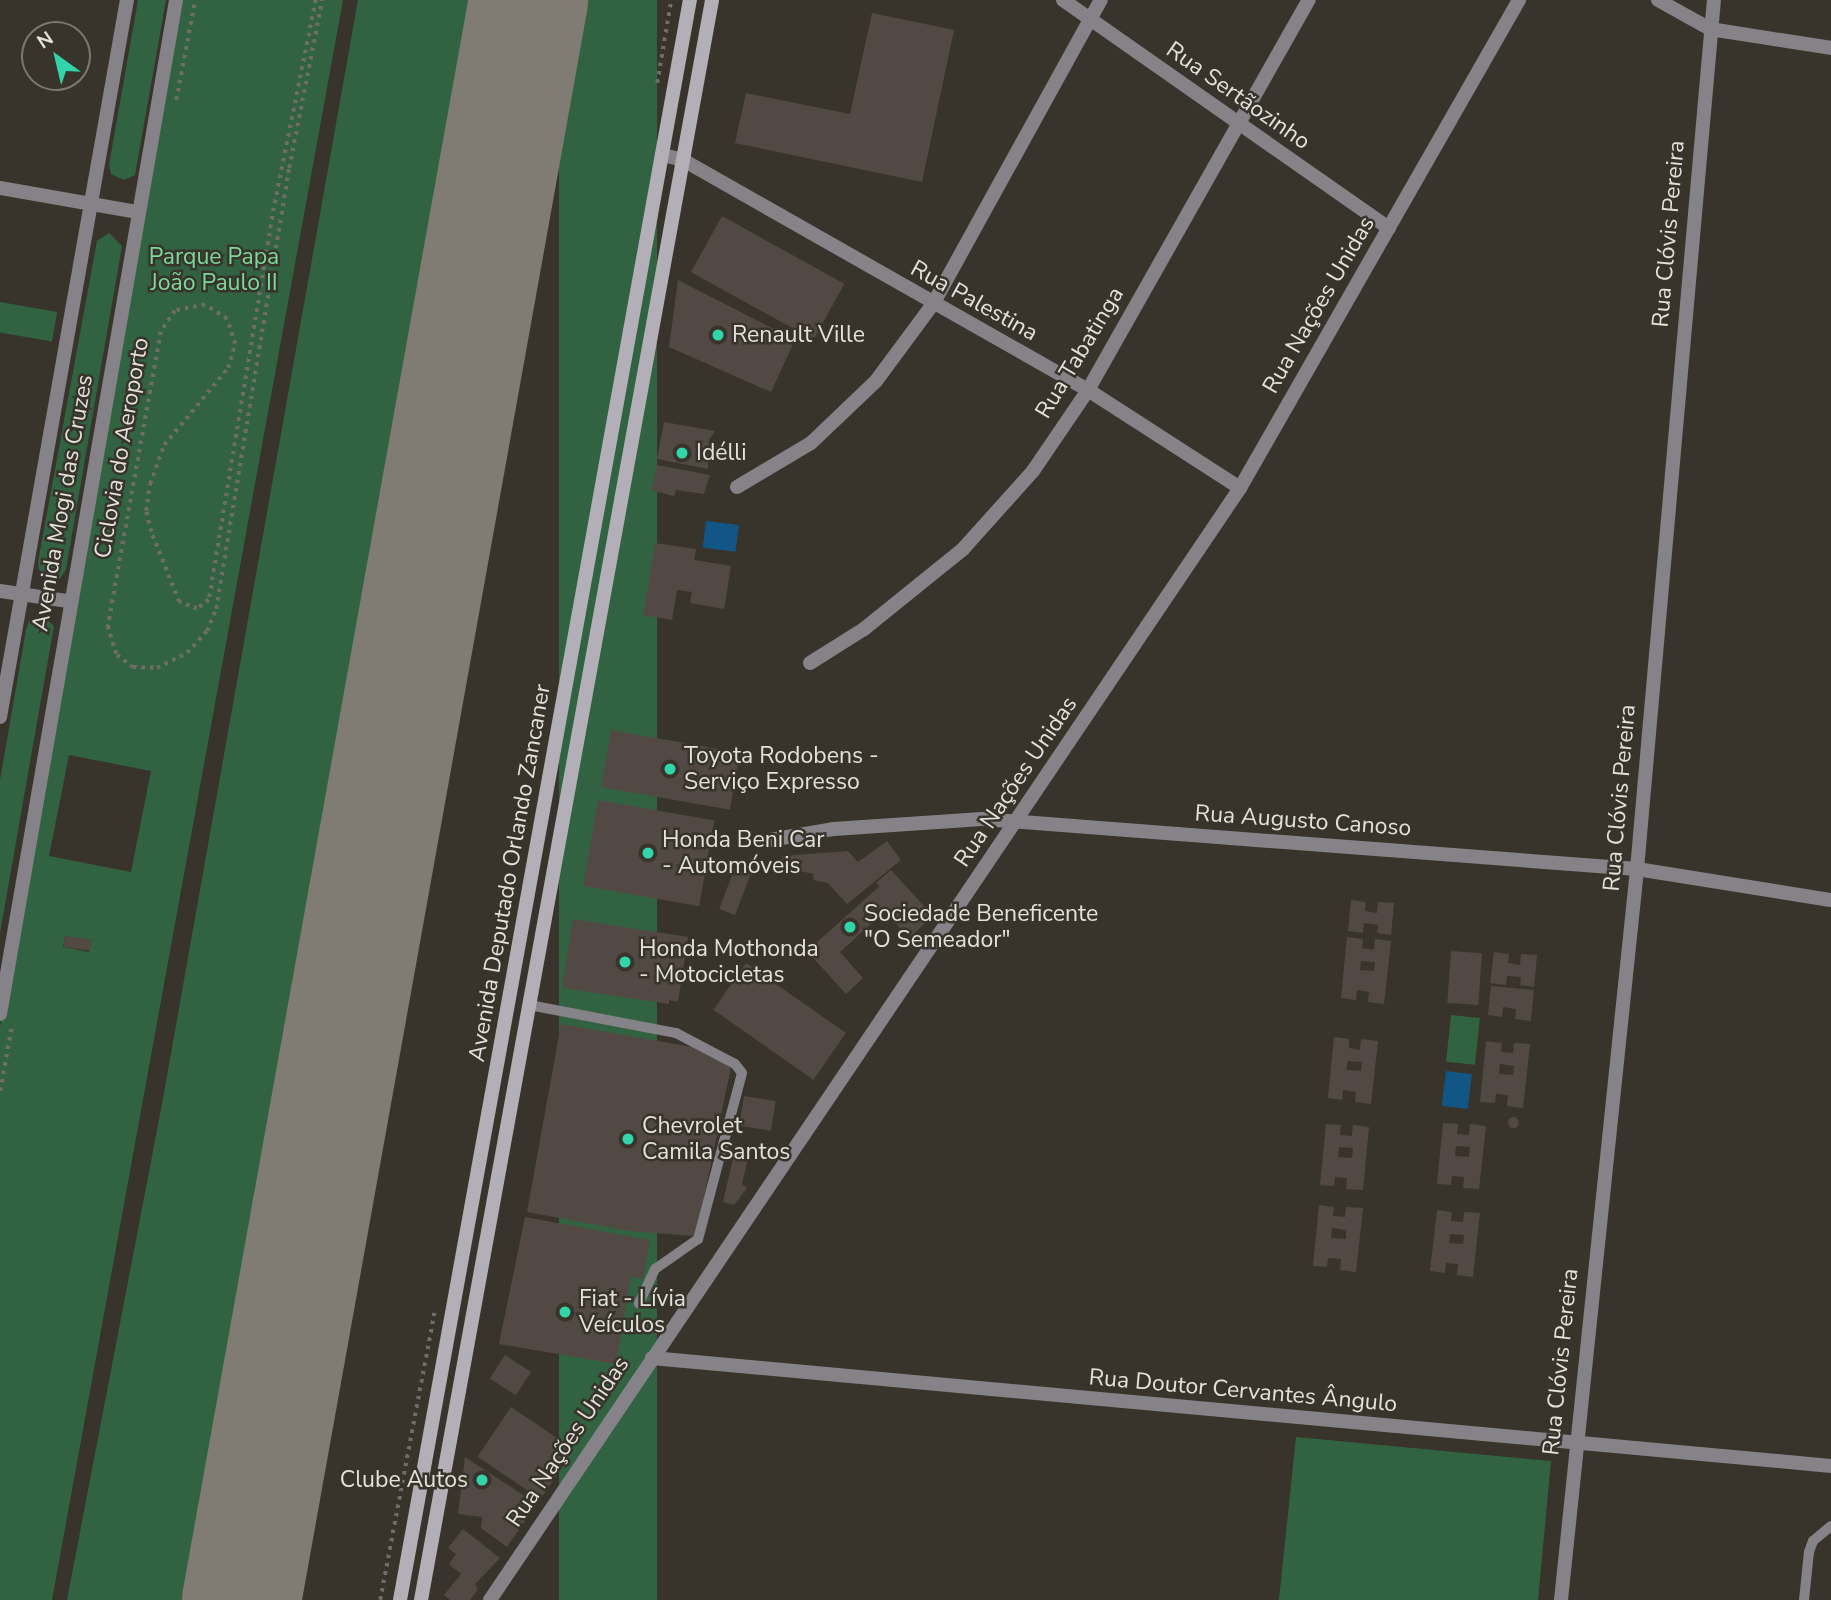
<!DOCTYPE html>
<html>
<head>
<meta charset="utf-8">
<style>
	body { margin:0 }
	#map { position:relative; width:1831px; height:1600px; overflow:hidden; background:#38342b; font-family:"Nunito Sans",sans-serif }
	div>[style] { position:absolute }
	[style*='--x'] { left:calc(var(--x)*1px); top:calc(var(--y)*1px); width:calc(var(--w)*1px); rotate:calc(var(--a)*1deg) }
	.green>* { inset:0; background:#316342; transform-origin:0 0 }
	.water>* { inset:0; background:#125685; transform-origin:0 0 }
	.runway>* { height:119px; margin:-59.5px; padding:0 59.5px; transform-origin:59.5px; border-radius:59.5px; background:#807c74 }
	.building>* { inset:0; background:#534944; transform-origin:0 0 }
	.round { border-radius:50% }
	.path>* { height:3.5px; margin-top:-1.75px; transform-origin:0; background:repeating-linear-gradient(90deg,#706d65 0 3.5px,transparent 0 8.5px) }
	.lane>* { height:10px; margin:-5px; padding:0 5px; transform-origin:5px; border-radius:5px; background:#858387 }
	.street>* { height:14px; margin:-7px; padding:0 7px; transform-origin:7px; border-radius:7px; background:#858387 }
	.secondary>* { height:14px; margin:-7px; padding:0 7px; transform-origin:7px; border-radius:7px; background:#b3afb6 }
	.dots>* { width:19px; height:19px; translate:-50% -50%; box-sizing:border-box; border:4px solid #38342b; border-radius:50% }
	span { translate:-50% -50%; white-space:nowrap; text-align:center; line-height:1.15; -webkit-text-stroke:5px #38342b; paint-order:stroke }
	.street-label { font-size:23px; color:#e3e1db }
	.park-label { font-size:23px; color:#7ada99 }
	.poi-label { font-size:23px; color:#e3e1db }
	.left { translate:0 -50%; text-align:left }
	.right { translate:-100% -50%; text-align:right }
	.north { position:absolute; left:21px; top:21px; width:70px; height:70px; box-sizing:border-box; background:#38342b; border:2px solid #7c7971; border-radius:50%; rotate:326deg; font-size:19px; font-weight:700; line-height:28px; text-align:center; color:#e3e1db }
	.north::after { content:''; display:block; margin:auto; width:24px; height:32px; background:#32d4a9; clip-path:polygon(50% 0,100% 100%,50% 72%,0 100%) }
</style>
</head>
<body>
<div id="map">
	<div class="green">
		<i style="clip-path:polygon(138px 0,166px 0,135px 175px,124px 180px,111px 174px,109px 165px)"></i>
		<i style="clip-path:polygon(evenodd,183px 0,343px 0,52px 1600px,0 1600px,0 1027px,183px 0,69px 755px,151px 771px,131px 872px,49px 856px,69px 755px,183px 0,65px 936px,92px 940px,89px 952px,63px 947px,65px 936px)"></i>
		<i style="clip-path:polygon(358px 0,500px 0,210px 1600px,67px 1600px,162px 1104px)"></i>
		<i style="left:559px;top:0;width:98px;height:1625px"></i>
		<i style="clip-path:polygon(109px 233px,122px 246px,66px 569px,60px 579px,49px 579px,39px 570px,38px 562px,97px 241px)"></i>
		<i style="left:0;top:302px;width:58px;height:30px;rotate:10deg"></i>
		<i style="clip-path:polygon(41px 615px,54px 626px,0 933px,0 780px,26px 630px,29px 621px)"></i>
		<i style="left:1451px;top:1015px;width:29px;height:47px;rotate:6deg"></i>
		<i style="clip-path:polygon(1296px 1437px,1551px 1461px,1538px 1600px,1279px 1600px)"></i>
	</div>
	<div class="water">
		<i style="left:706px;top:521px;width:33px;height:27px;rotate:7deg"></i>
		<i style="left:1446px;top:1071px;width:26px;height:35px;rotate:7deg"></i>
	</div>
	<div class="runway">
		<i style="--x:241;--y:1600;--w:1626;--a:-79.83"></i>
	</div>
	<div class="building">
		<i style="clip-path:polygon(872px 13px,954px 30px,922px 182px,735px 143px,746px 93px,850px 114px)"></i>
		<i style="left:722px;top:216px;width:140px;height:64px;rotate:29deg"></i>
		<i style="clip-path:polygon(678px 280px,795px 340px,771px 392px,669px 347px)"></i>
		<i style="clip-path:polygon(664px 422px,715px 431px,709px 440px,708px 469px,657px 459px)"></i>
		<i style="clip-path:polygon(657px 465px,710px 475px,704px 494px,676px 490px,674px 496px,651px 490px)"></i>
		<i style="clip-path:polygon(655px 543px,696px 549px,694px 560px,731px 566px,724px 609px,690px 603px,692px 592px,677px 590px,672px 620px,643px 615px)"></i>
		<i style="left:611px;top:730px;width:131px;height:58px;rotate:10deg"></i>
		<i style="left:598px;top:800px;width:118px;height:87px;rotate:10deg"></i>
		<i style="clip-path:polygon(887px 841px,901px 860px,847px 904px,828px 883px,813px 880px,814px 874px,795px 870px,784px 875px,782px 856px,848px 851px,858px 862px)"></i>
		<i style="left:736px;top:865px;width:17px;height:47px;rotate:21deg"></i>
		<i style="clip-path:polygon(891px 870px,933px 916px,909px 938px,885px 911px,840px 952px,863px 978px,846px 994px,807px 951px,880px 886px,876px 883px)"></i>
		<i style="clip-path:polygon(1351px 900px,1366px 902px,1365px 911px,1377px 913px,1378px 902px,1394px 903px,1391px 935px,1377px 933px,1378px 925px,1364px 923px,1363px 933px,1348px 931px)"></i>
		<i style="clip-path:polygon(573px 919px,688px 937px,678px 1002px,669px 1000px,669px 1004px,562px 988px)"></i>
		<i style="left:65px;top:936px;width:27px;height:11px;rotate:8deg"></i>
		<i style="clip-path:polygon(evenodd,1347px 937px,1363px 939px,1362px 948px,1374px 950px,1375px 939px,1391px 941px,1384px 1004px,1368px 1002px,1369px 992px,1357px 990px,1356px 1000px,1341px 998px,1347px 937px,1361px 961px,1375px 962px,1374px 971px,1360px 970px,1361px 961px)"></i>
		<i style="left:1451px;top:951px;width:31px;height:52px;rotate:4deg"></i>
		<i style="clip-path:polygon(1494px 952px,1509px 954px,1508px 963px,1520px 965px,1521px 954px,1537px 955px,1534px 987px,1520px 985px,1521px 977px,1507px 976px,1506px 985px,1490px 983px)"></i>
		<i style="left:746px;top:963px;width:122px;height:57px;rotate:35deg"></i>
		<i style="clip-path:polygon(1491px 986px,1534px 990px,1531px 1021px,1515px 1019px,1516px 1009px,1503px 1007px,1502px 1017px,1488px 1015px)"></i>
		<i style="clip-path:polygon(561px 1024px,692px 1047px,731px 1067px,696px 1236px,629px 1231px,527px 1212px)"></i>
		<i style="clip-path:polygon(evenodd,1334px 1037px,1349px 1039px,1349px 1048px,1360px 1050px,1361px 1039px,1378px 1041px,1371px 1104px,1355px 1102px,1356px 1092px,1343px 1090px,1342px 1100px,1328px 1098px,1334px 1037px,1348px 1061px,1362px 1062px,1361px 1071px,1346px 1070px,1348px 1061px)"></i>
		<i style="clip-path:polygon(evenodd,1486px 1041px,1502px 1043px,1501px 1052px,1513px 1053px,1514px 1043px,1530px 1044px,1523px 1108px,1507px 1106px,1508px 1095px,1496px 1094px,1495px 1103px,1480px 1102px,1486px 1041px,1500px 1064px,1514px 1066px,1513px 1075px,1499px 1074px,1500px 1064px)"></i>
		<i style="left:744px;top:1096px;width:32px;height:30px;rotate:9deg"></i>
		<i class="round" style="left:1507.5px;top:1116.5px;width:11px;height:11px"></i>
		<i style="clip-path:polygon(evenodd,1443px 1123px,1458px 1124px,1457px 1134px,1469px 1135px,1470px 1124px,1486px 1126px,1479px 1189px,1463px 1188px,1464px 1177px,1452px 1176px,1451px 1185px,1437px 1184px,1443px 1123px,1456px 1146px,1470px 1147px,1469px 1157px,1455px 1156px,1456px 1146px)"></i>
		<i style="clip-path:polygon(evenodd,1326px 1124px,1341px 1125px,1340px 1135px,1352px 1136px,1353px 1125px,1369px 1127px,1363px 1190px,1346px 1189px,1347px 1178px,1335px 1177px,1334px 1186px,1320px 1185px,1326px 1124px,1339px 1147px,1353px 1148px,1352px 1158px,1338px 1157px,1339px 1147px)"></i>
		<i style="clip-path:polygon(736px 1146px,750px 1150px,742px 1184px,747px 1188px,734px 1205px,723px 1202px)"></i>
		<i style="clip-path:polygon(evenodd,1319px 1205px,1334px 1207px,1333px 1216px,1345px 1217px,1346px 1207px,1363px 1208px,1356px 1272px,1340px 1270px,1341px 1259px,1328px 1258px,1327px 1267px,1313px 1266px,1319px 1205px,1332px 1228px,1346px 1230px,1346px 1239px,1331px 1238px,1332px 1228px)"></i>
		<i style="clip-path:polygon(evenodd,1437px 1210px,1452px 1212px,1451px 1221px,1463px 1222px,1464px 1212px,1480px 1213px,1473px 1277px,1457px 1275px,1458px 1264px,1446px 1263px,1445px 1273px,1430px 1271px,1437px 1210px,1450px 1234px,1464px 1235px,1463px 1244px,1449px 1243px,1450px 1234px)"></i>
		<i style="clip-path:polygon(525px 1217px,650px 1240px,643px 1279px,631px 1277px,616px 1364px,499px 1344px)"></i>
		<i style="left:505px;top:1355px;width:31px;height:28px;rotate:33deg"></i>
		<i style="left:511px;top:1407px;width:76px;height:60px;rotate:34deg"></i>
		<i style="clip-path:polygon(465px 1457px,537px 1504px,507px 1547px,481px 1528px,482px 1517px,458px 1514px)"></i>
		<i style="clip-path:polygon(463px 1529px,500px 1558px,475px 1584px,478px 1589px,470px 1600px,450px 1600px,444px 1595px,461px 1574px,449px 1564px,456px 1554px,448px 1548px)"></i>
	</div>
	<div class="path">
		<i style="--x:316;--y:0;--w:212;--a:101.4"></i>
		<i style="--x:274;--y:208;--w:397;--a:99.4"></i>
		<i style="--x:209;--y:600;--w:15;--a:143"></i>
		<i style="--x:197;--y:609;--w:19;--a:-159"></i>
		<i style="--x:179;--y:602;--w:75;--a:-111.8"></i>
		<i style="--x:151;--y:532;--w:22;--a:-103"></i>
		<i style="--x:146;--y:511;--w:27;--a:-82"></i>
		<i style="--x:150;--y:484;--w:41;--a:-70.3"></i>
		<i style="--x:164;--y:445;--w:100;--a:-50.3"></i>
		<i style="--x:228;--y:368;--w:25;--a:-74"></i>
		<i style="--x:235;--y:344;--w:26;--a:-108"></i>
		<i style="--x:227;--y:319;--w:26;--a:-148"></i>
		<i style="--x:205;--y:305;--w:31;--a:169"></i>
		<i style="--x:175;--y:311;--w:25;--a:124"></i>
		<i style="--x:161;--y:332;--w:299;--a:100.2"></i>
		<i style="--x:108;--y:626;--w:30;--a:73"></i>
		<i style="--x:117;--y:655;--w:20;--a:37"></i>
		<i style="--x:133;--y:667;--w:24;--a:2"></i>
		<i style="--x:157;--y:668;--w:34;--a:-27"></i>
		<i style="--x:187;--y:653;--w:30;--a:-48"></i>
		<i style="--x:207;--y:631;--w:24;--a:-68"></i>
		<i style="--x:216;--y:609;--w:447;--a:-80.6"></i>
		<i style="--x:289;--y:168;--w:171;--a:-78.9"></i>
		<i style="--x:657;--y:83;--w:84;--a:-80.4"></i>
		<i style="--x:176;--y:100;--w:102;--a:-79.2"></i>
		<i style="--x:0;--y:1091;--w:68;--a:-79.8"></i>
		<i style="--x:380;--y:1600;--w:292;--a:-79.3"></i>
	</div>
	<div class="lane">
		<i style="--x:529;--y:1005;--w:150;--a:10.8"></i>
		<i style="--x:676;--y:1033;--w:67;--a:27.7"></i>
		<i style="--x:735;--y:1064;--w:11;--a:52"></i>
		<i style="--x:742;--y:1073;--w:172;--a:104.8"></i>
		<i style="--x:698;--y:1239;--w:52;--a:145.1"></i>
		<i style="--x:655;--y:1269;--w:38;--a:115"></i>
		<i style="--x:1804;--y:1600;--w:48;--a:-84.1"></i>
		<i style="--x:1809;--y:1552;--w:12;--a:-70"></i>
		<i style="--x:1813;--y:1541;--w:23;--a:-40"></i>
	</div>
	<div class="street">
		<i style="--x:1063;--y:0;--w:398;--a:35"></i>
		<i style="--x:1658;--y:0;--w:60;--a:29.1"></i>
		<i style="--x:1710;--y:29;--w:122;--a:8.9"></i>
		<i style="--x:663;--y:155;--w:21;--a:14"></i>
		<i style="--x:683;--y:160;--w:466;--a:29.6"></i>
		<i style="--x:1088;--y:390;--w:181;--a:32.8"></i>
		<i style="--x:0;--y:188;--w:140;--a:9.9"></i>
		<i style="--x:737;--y:487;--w:86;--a:-30.7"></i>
		<i style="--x:811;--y:443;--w:90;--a:-43.6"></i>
		<i style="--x:876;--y:381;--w:96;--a:-53.5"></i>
		<i style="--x:933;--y:304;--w:347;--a:-61.1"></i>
		<i style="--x:0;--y:591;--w:69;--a:8.4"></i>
		<i style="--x:810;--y:663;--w:64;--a:-32.2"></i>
		<i style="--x:864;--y:629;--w:127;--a:-38.9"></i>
		<i style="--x:963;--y:549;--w:105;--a:-48.1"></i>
		<i style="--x:1033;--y:471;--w:98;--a:-55.8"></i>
		<i style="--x:1088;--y:390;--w:448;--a:-60.5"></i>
		<i style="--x:0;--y:717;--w:728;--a:-79.96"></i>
		<i style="--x:770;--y:840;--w:65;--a:-9.8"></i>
		<i style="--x:834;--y:829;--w:148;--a:-3.9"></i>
		<i style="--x:982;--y:819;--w:657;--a:4.37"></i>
		<i style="--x:1637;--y:869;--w:196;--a:9.1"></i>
		<i style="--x:0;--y:1014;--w:1029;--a:-80.15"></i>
		<i style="--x:652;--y:1358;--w:1184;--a:5.23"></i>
		<i style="--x:490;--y:1600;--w:1341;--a:-56"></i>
		<i style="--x:1240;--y:488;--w:562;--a:-60.24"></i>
		<i style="--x:1561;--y:1600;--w:735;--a:-84.06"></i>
		<i style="--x:1637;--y:869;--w:872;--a:-84.94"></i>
	</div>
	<div class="secondary">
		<i style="--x:400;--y:1600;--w:1626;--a:-79.73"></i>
		<i style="--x:421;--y:1600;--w:1626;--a:-79.69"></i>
	</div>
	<div class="dots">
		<i style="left:718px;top:335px;background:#32d4a9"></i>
		<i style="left:682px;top:453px;background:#32d4a9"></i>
		<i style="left:670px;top:769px;background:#32d4a9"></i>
		<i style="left:648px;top:853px;background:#32d4a9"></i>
		<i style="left:850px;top:927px;background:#32d4a9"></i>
		<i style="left:625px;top:962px;background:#32d4a9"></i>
		<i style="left:628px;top:1139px;background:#32d4a9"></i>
		<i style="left:565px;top:1312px;background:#32d4a9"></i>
		<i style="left:482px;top:1480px;background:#32d4a9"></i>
	</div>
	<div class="street-label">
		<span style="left:1238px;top:96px;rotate:35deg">Rua Sertãozinho</span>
		<span style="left:1669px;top:234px;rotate:-85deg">Rua Clóvis Pereira</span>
		<span style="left:974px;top:301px;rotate:29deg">Rua Palestina</span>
		<span style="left:1319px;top:305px;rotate:-60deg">Rua Nações Unidas</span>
		<span style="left:1080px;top:353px;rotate:-59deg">Rua Tabatinga</span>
		<span style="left:122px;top:448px;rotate:-80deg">Ciclovia do Aeroporto</span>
		<span style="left:63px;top:503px;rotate:-80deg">Avenida Mogi das Cruzes</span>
		<span style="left:1016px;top:782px;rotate:-56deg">Rua Nações Unidas</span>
		<span style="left:1620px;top:798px;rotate:-85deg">Rua Clóvis Pereira</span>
		<span style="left:1303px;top:821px;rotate:4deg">Rua Augusto Canoso</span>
		<span style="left:510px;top:873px;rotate:-80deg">Avenida Deputado Orlando Zancaner</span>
		<span style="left:1561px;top:1362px;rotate:-84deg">Rua Clóvis Pereira</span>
		<span style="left:1243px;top:1391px;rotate:5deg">Rua Doutor Cervantes Ângulo</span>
		<span style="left:568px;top:1442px;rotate:-56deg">Rua Nações Unidas</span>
	</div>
	<div class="park-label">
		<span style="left:214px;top:270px">Parque Papa<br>João Paulo II</span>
	</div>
	<div class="poi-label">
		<span class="left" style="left:732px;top:335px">Renault Ville</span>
		<span class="left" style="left:696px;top:453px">Idélli</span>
		<span class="left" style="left:684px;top:769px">Toyota Rodobens -<br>Serviço Expresso</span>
		<span class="left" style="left:662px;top:853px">Honda Beni Car<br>- Automóveis</span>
		<span class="left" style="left:864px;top:927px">Sociedade Beneficente<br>"O Semeador"</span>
		<span class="left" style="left:639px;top:962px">Honda Mothonda<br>- Motocicletas</span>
		<span class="left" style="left:642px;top:1139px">Chevrolet<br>Camila Santos</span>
		<span class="left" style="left:579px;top:1312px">Fiat - Lívia<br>Veículos</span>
		<span class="right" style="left:468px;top:1480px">Clube Autos</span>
	</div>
	<div class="north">N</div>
</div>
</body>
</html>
